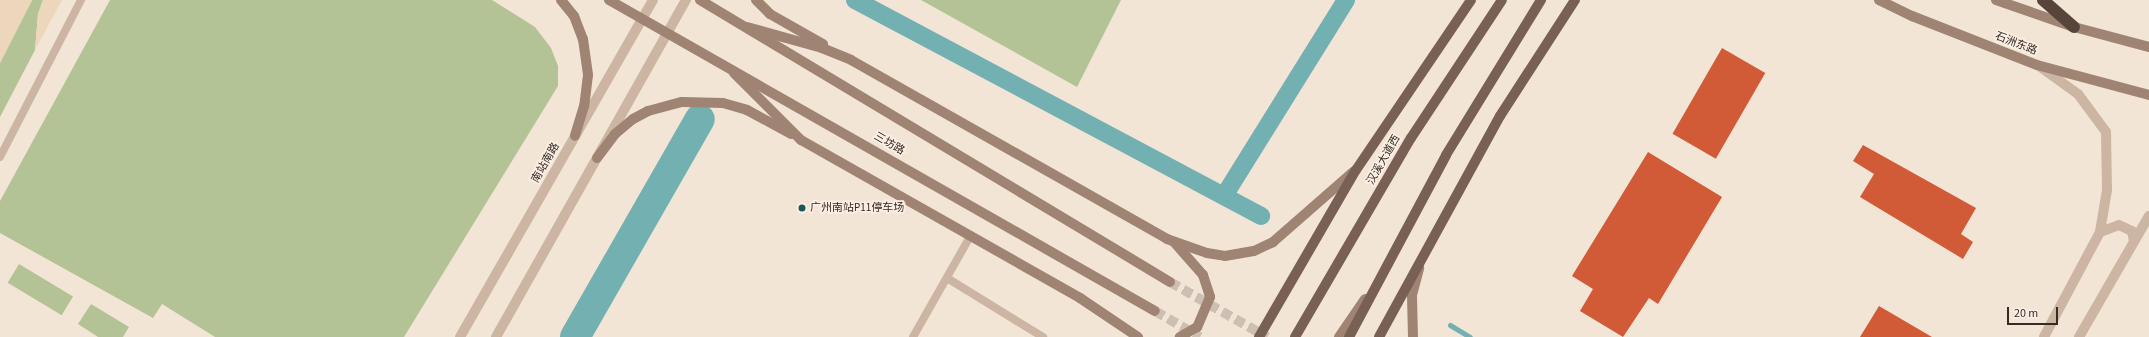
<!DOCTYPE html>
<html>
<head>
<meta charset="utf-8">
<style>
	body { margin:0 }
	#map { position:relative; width:2149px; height:337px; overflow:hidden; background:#f3e5d6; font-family:"Source Sans 3","Noto Sans SC",sans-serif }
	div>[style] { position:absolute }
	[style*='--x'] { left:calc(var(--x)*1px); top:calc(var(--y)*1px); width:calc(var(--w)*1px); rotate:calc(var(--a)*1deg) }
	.green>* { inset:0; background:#b4c395; transform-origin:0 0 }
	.plaza>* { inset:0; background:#edd7bc }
	.stream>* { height:5px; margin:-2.5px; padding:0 2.5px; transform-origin:2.5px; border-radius:2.5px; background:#73b0b2 }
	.canal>* { height:18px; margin:-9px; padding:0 9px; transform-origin:9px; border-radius:9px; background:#73b0b2 }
	.river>* { height:30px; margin:-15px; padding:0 15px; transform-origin:15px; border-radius:15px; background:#73b0b2 }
	.building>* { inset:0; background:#d15b37; transform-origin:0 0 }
	.secondary-tunnel>* { height:10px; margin-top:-5px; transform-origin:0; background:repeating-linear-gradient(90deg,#cdc0b3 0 10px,transparent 0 15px) }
	.service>* { height:8px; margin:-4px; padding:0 4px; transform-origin:4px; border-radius:4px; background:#ccb5a2 }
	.tertiary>* { height:10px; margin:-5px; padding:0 5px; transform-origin:5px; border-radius:5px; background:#ccb5a2 }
	.secondary>* { height:10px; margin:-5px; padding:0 5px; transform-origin:5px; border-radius:5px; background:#9f8373 }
	.primary>* { height:10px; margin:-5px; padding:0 5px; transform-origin:5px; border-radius:5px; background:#796054 }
	.motorway>* { height:12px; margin:-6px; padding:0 6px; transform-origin:6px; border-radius:6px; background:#57443b }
	.dots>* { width:11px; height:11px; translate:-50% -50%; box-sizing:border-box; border:2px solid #fbefe3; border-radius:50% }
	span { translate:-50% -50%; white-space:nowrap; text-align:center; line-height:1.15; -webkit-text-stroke:3.5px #fbefe3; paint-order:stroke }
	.street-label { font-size:11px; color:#352a25 }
	.poi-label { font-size:11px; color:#352a25 }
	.left { translate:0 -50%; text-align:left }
	.scale { position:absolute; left:2007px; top:307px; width:51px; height:18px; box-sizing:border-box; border:2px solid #352a25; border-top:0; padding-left:5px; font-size:12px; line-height:14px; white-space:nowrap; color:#352a25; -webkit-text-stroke:3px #fbefe3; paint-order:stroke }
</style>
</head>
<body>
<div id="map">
	<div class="green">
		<i style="clip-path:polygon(32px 0,43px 0,38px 14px,35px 50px,0 117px,0 63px)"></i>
		<i style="clip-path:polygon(110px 0,492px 0,535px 27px,551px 48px,558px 66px,558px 86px,404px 337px,215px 337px,162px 304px,153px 318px,0 233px,0 201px)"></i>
		<i style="clip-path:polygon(921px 0,1121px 0,1077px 87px)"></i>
		<i style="left:19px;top:264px;width:63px;height:22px;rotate:31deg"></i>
		<i style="clip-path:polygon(91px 304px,129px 327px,123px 337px,98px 337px,78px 324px)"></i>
	</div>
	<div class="plaza">
		<i style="clip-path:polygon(0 0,32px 0,0 63px)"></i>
		<i style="clip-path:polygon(43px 0,62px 0,35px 50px,38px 14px)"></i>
	</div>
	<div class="stream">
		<i style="--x:1450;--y:325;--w:23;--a:31"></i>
	</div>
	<div class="canal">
		<i style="--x:855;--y:0;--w:460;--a:28"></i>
		<i style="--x:1224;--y:196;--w:231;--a:-58.1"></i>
	</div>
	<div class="river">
		<i style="--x:575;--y:337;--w:251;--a:-60.2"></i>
	</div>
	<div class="building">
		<i style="left:1722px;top:48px;width:50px;height:99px;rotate:30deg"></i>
		<i style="clip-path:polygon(1863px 145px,1976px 208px,1961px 234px,1973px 242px,1963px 259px,1860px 197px,1874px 174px,1853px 161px)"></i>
		<i style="clip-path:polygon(1648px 152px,1722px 197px,1658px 304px,1649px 298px,1623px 337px,1580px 311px,1593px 289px,1572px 276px)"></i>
		<i style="clip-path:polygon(1879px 306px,1932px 337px,1860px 337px)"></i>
	</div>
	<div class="secondary-tunnel">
		<i style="--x:1170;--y:282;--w:112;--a:29.6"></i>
		<i style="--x:1155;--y:311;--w:52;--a:30"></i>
	</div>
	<div class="service">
		<i style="--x:0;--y:157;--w:177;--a:-62.7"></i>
		<i style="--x:947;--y:278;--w:113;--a:31.6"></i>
		<i style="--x:913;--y:337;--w:117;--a:-60.4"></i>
	</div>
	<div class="tertiary">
		<i style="--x:2039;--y:66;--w:48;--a:35.7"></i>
		<i style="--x:2078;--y:94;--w:47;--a:53.6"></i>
		<i style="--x:2106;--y:132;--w:58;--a:89"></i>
		<i style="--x:2107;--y:190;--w:43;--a:99.5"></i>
		<i style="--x:2100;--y:232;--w:119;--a:118.1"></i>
		<i style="--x:2100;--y:232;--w:20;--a:-20"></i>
		<i style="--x:2119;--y:225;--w:14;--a:25"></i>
		<i style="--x:2132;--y:231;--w:10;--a:79"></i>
		<i style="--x:460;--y:337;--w:388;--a:-60.2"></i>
		<i style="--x:496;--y:337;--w:387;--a:-60.6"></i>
		<i style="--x:2079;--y:337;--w:140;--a:-60"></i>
	</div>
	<div class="secondary">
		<i style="--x:561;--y:0;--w:21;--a:51"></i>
		<i style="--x:574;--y:16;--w:25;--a:69"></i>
		<i style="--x:583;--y:39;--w:36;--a:82"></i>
		<i style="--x:588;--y:75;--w:31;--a:97"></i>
		<i style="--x:584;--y:106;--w:31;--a:107"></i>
		<i style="--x:609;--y:0;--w:628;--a:29.67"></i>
		<i style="--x:700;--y:0;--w:548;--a:30.96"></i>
		<i style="--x:756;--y:0;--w:20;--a:45"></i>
		<i style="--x:770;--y:14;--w:61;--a:29.5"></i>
		<i style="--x:1879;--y:0;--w:37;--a:26"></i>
		<i style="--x:1912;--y:16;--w:134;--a:21.4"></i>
		<i style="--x:2037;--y:65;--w:116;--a:15"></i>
		<i style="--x:1996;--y:0;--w:83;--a:19.1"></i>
		<i style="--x:2074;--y:27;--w:78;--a:14.9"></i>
		<i style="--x:747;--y:27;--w:78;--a:15.6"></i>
		<i style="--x:822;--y:48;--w:31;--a:22"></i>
		<i style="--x:851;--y:60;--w:363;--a:29.5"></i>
		<i style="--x:1167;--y:239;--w:42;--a:19.3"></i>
		<i style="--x:1207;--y:253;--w:18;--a:9"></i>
		<i style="--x:1225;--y:256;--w:29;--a:-10"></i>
		<i style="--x:1254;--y:251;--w:21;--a:-25"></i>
		<i style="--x:1273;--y:242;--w:106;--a:-41.2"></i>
		<i style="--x:734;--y:73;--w:95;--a:45"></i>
		<i style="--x:801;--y:140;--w:321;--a:29.5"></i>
		<i style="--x:1080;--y:298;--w:70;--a:33.9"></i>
		<i style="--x:597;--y:158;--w:30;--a:-53"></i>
		<i style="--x:615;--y:134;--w:23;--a:-40"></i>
		<i style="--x:633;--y:119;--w:17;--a:-28"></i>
		<i style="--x:648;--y:111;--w:35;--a:-15"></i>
		<i style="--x:682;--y:102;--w:41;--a:1.4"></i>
		<i style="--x:723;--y:103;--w:25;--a:16"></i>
		<i style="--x:747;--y:110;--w:50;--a:28.6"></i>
		<i style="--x:1174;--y:242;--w:44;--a:48.7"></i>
		<i style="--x:1203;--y:275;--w:23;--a:72"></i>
		<i style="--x:1210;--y:297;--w:33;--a:113"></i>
		<i style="--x:1197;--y:327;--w:20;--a:150"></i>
		<i style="--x:1339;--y:337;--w:46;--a:-55.6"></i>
		<i style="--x:1413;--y:337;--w:42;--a:-91.4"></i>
		<i style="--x:1412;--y:295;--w:28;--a:-75"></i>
	</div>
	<div class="primary">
		<i style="--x:1259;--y:337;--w:193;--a:-59.9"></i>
		<i style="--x:1356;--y:170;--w:205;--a:-55.9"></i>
		<i style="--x:1295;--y:337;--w:230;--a:-59.8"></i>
		<i style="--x:1411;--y:138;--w:165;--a:-56.6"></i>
		<i style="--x:1349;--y:337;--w:206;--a:-61.9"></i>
		<i style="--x:1446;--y:155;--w:182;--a:-58.5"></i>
		<i style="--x:1379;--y:337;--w:252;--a:-61.3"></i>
		<i style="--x:1500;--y:116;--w:138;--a:-57.1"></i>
	</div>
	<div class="motorway">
		<i style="--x:2043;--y:0;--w:41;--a:41.1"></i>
	</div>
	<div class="dots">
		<i style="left:802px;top:208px;background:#17565a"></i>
	</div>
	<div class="street-label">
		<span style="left:2016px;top:44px;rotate:21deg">石洲东路</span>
		<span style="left:889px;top:144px;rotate:30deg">三坊路</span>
		<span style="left:1384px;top:160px;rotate:-60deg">汉溪大道西</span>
		<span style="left:546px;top:163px;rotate:-60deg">南站南路</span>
	</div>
	<div class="poi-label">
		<span class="left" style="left:810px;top:208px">广州南站P11停车场</span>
	</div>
	<div class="scale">20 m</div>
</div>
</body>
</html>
